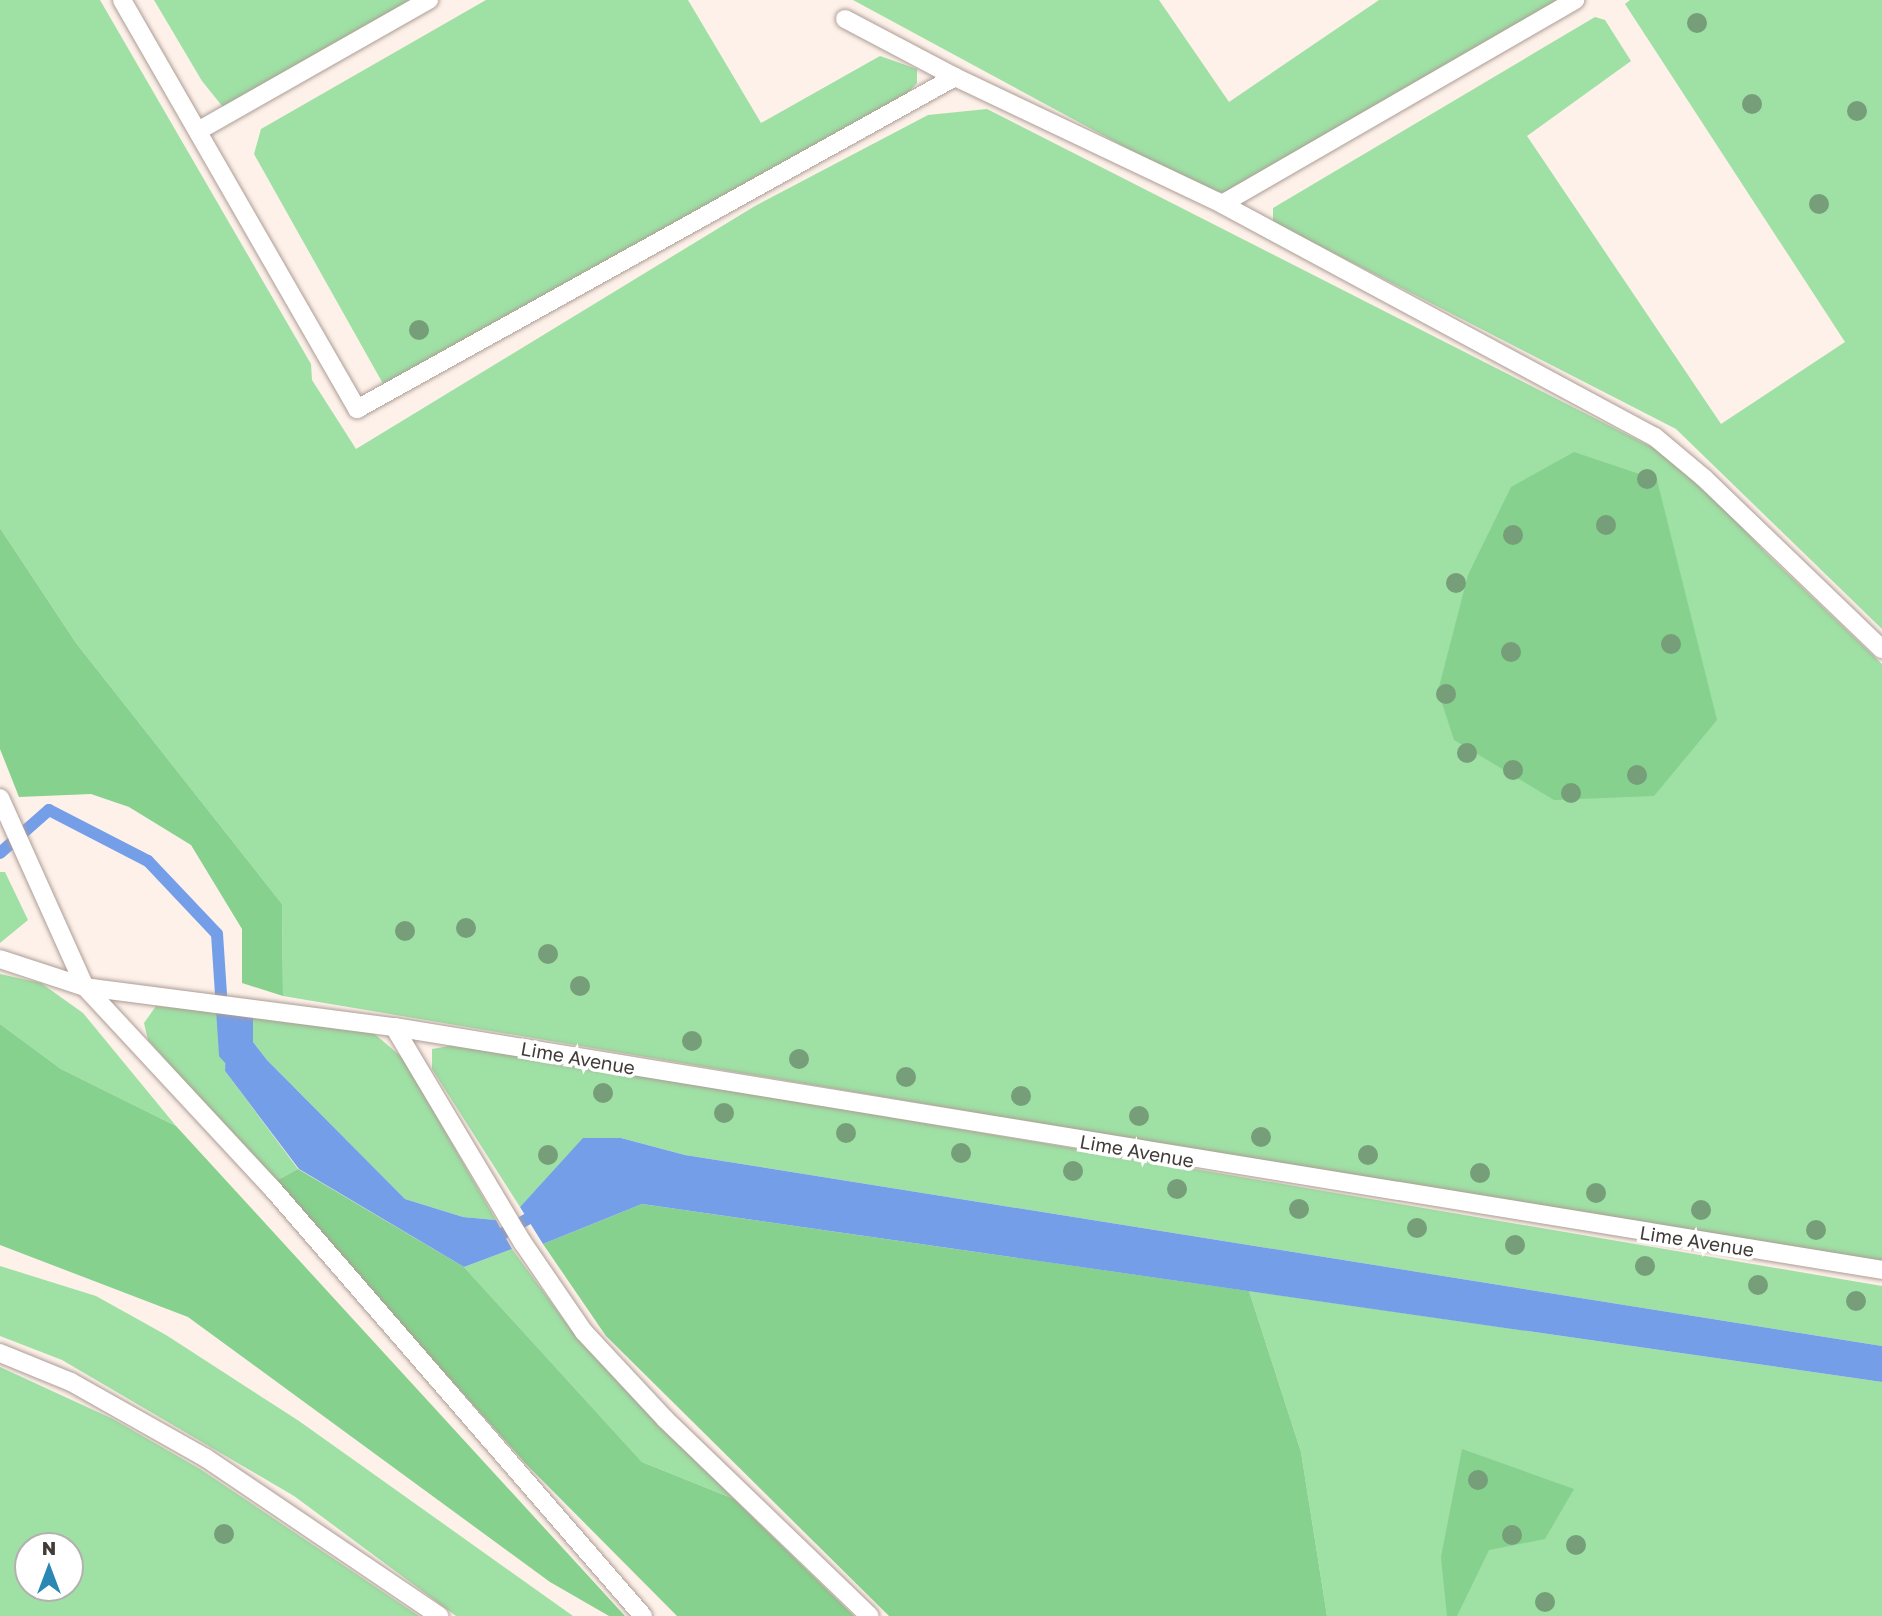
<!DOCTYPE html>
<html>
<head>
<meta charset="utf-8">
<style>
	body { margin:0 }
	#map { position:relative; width:1882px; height:1616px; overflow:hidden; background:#fdf1e9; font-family:"Golos Text",sans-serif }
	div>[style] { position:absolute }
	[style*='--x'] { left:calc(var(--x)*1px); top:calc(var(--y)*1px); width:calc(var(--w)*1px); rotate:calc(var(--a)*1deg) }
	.green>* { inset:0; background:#9fe0a5 }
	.forest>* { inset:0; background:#86d18e }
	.water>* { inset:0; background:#759ee9 }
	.stream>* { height:12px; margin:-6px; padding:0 6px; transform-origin:6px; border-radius:6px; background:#759ee9 }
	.roads { filter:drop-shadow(0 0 2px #ac9d95) drop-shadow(0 0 2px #ac9d95) }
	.lane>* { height:18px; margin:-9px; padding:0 9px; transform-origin:9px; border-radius:9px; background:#fff }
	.trees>* { width:20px; height:20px; margin:-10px; border-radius:50%; background:#759e79 }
	span { translate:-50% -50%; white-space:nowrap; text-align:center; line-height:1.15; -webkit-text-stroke:7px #fff; paint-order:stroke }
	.street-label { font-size:19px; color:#423c38 }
	.north { position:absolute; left:14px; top:1532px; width:70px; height:70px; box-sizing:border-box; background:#fff; border:2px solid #b3b1af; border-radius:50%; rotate:0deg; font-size:19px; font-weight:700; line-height:28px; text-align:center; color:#423c38 }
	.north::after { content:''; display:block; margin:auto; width:24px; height:32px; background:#2b87b4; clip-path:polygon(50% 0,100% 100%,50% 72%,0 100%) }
</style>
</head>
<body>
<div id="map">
	<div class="green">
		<i style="clip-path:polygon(0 0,100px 0,311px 364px,312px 380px,356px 449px,755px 206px,928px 115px,987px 109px,1681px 462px,1766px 553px,1882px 664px,1882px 1265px,283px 996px,282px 904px,76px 643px,0 528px)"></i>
		<i style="clip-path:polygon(154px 0,418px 0,227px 112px,202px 81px)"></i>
		<i style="clip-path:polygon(486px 0,688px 0,761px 123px,880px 56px,917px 69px,917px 83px,905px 96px,386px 389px,254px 154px,261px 129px)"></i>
		<i style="clip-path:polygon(853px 0,1159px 0,1229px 102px,1379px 0,1584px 0,1244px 192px,1208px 192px)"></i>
		<i style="clip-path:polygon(1630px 0,1882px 0,1882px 629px,1676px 429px,1273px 222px,1273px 208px,1595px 17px,1605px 20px,1631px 61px,1527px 136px,1721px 424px,1845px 342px,1625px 4px)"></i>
		<i style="clip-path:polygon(0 872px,5px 872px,28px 920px,0 943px)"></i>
		<i style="clip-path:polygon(0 974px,41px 983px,83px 1013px,176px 1126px,61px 1069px,0 1024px)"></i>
		<i style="clip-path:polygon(156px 1006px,227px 1013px,225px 1071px,298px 1169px,274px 1182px,148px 1040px,144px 1023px)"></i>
		<i style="clip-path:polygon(253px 1017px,371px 1031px,403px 1058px,496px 1220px,463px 1217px,405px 1199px,267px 1060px,253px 1042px)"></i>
		<i style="clip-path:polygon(460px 1044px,1882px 1286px,1882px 1346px,685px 1155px,621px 1138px,583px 1139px,520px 1207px,432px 1069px,432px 1049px)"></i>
		<i style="clip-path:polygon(512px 1249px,581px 1343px,734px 1499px,642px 1462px,464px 1267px)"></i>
		<i style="clip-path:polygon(0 1266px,96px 1296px,166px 1335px,299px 1421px,573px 1616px,456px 1616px,294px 1496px,62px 1360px,0 1336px)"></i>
		<i style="clip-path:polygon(1249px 1291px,1882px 1382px,1882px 1616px,1327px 1616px,1301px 1452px)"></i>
		<i style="clip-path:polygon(evenodd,0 1367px,113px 1419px,200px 1469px,419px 1616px,0 1616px,0 1367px,28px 1546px,70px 1546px,70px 1588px,28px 1588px,28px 1546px)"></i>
	</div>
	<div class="forest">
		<i style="clip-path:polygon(1574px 452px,1657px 480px,1717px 720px,1654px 796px,1554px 800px,1454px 740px,1438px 691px,1468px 575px,1511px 487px)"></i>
		<i style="clip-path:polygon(0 528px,76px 643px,282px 904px,283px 996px,242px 983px,242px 929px,191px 845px,129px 807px,91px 794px,19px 797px,0 749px)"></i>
		<i style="clip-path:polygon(0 1024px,61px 1069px,176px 1126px,625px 1616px,609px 1616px,550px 1582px,188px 1317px,0 1245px)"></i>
		<i style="clip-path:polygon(298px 1169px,464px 1267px,642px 1462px,734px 1499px,854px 1616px,677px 1616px,526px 1464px,274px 1182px)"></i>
		<i style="clip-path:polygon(642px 1204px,1249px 1291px,1301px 1452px,1327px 1616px,889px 1616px,606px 1336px,543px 1244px)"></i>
		<i style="clip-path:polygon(1462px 1449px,1574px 1489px,1545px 1539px,1489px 1550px,1457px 1616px,1447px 1616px,1441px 1557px)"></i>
	</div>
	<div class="water">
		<i style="clip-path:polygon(227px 1013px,253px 1017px,253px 1042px,267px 1060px,405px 1199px,463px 1217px,496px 1220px,512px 1249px,464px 1267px,299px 1169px,225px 1071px)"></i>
		<i style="clip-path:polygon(583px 1138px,621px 1138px,685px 1155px,1882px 1346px,1882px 1382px,642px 1204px,543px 1244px,520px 1207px)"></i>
	</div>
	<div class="stream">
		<i style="--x:0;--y:853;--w:65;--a:-41.3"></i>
		<i style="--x:49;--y:810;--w:111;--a:27.3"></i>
		<i style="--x:148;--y:861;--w:100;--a:46.6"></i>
		<i style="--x:217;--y:934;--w:120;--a:86.2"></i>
		<i style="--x:225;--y:1054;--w:16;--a:47"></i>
		<i style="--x:490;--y:1241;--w:59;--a:-30.5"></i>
	</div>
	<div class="roads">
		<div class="lane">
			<i style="--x:122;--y:0;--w:472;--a:60.1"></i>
			<i style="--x:357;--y:409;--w:684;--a:-29.04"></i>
			<i style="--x:845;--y:19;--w:124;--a:27.8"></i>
			<i style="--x:955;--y:77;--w:296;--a:25.4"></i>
			<i style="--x:1222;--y:204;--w:492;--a:28.3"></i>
			<i style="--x:1655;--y:437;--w:64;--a:39.9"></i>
			<i style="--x:1704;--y:478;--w:247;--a:43.9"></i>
			<i style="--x:198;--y:131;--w:266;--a:-29.6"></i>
			<i style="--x:1222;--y:204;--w:408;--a:-30"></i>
			<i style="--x:0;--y:798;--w:207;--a:65.8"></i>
			<i style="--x:85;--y:987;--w:273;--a:47.1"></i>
			<i style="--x:271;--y:1187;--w:568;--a:49.07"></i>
			<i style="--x:0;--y:959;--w:89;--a:18.2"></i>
			<i style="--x:85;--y:987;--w:312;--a:7.4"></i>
			<i style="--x:394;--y:1027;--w:1508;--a:9.27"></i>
			<i style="--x:394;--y:1027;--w:252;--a:59.2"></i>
			<i style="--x:523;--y:1243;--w:108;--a:55.6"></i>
			<i style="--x:584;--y:1332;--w:119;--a:47"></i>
			<i style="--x:665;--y:1419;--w:284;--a:43.9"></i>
			<i style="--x:0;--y:1353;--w:77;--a:22.2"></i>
			<i style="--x:71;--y:1382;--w:155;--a:29.4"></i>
			<i style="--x:206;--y:1458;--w:282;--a:34.1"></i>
		</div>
	</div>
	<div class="trees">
		<i style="left:1697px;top:23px"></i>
		<i style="left:1752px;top:104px"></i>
		<i style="left:1857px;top:111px"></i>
		<i style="left:1819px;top:204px"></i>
		<i style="left:419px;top:330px"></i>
		<i style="left:1647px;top:479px"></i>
		<i style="left:1606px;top:525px"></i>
		<i style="left:1513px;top:535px"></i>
		<i style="left:1456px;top:583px"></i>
		<i style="left:1671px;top:644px"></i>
		<i style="left:1511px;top:652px"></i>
		<i style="left:1446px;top:694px"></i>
		<i style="left:1467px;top:753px"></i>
		<i style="left:1513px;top:770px"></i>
		<i style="left:1637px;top:775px"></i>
		<i style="left:1571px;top:793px"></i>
		<i style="left:466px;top:928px"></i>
		<i style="left:405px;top:931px"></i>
		<i style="left:548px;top:954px"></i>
		<i style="left:580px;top:986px"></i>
		<i style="left:692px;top:1041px"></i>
		<i style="left:799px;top:1059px"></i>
		<i style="left:906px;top:1077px"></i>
		<i style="left:603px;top:1093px"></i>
		<i style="left:1021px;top:1096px"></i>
		<i style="left:724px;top:1113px"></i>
		<i style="left:1139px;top:1116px"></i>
		<i style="left:846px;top:1133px"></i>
		<i style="left:1261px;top:1137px"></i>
		<i style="left:961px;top:1153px"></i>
		<i style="left:548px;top:1155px"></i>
		<i style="left:1368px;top:1155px"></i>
		<i style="left:1073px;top:1171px"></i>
		<i style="left:1480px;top:1173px"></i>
		<i style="left:1177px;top:1189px"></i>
		<i style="left:1596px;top:1193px"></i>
		<i style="left:1299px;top:1209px"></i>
		<i style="left:1701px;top:1210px"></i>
		<i style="left:1417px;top:1228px"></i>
		<i style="left:1816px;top:1230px"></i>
		<i style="left:1515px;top:1245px"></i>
		<i style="left:1645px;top:1266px"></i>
		<i style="left:1758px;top:1285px"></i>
		<i style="left:1856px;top:1301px"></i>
		<i style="left:1478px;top:1480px"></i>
		<i style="left:224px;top:1534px"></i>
		<i style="left:1512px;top:1535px"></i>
		<i style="left:1576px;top:1545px"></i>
		<i style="left:1545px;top:1602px"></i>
	</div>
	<div class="street-label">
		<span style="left:578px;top:1058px;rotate:10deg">Lime Avenue</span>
		<span style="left:1137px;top:1151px;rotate:10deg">Lime Avenue</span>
		<span style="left:1697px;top:1241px;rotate:9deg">Lime Avenue</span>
	</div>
	<div class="north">N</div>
</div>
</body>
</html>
